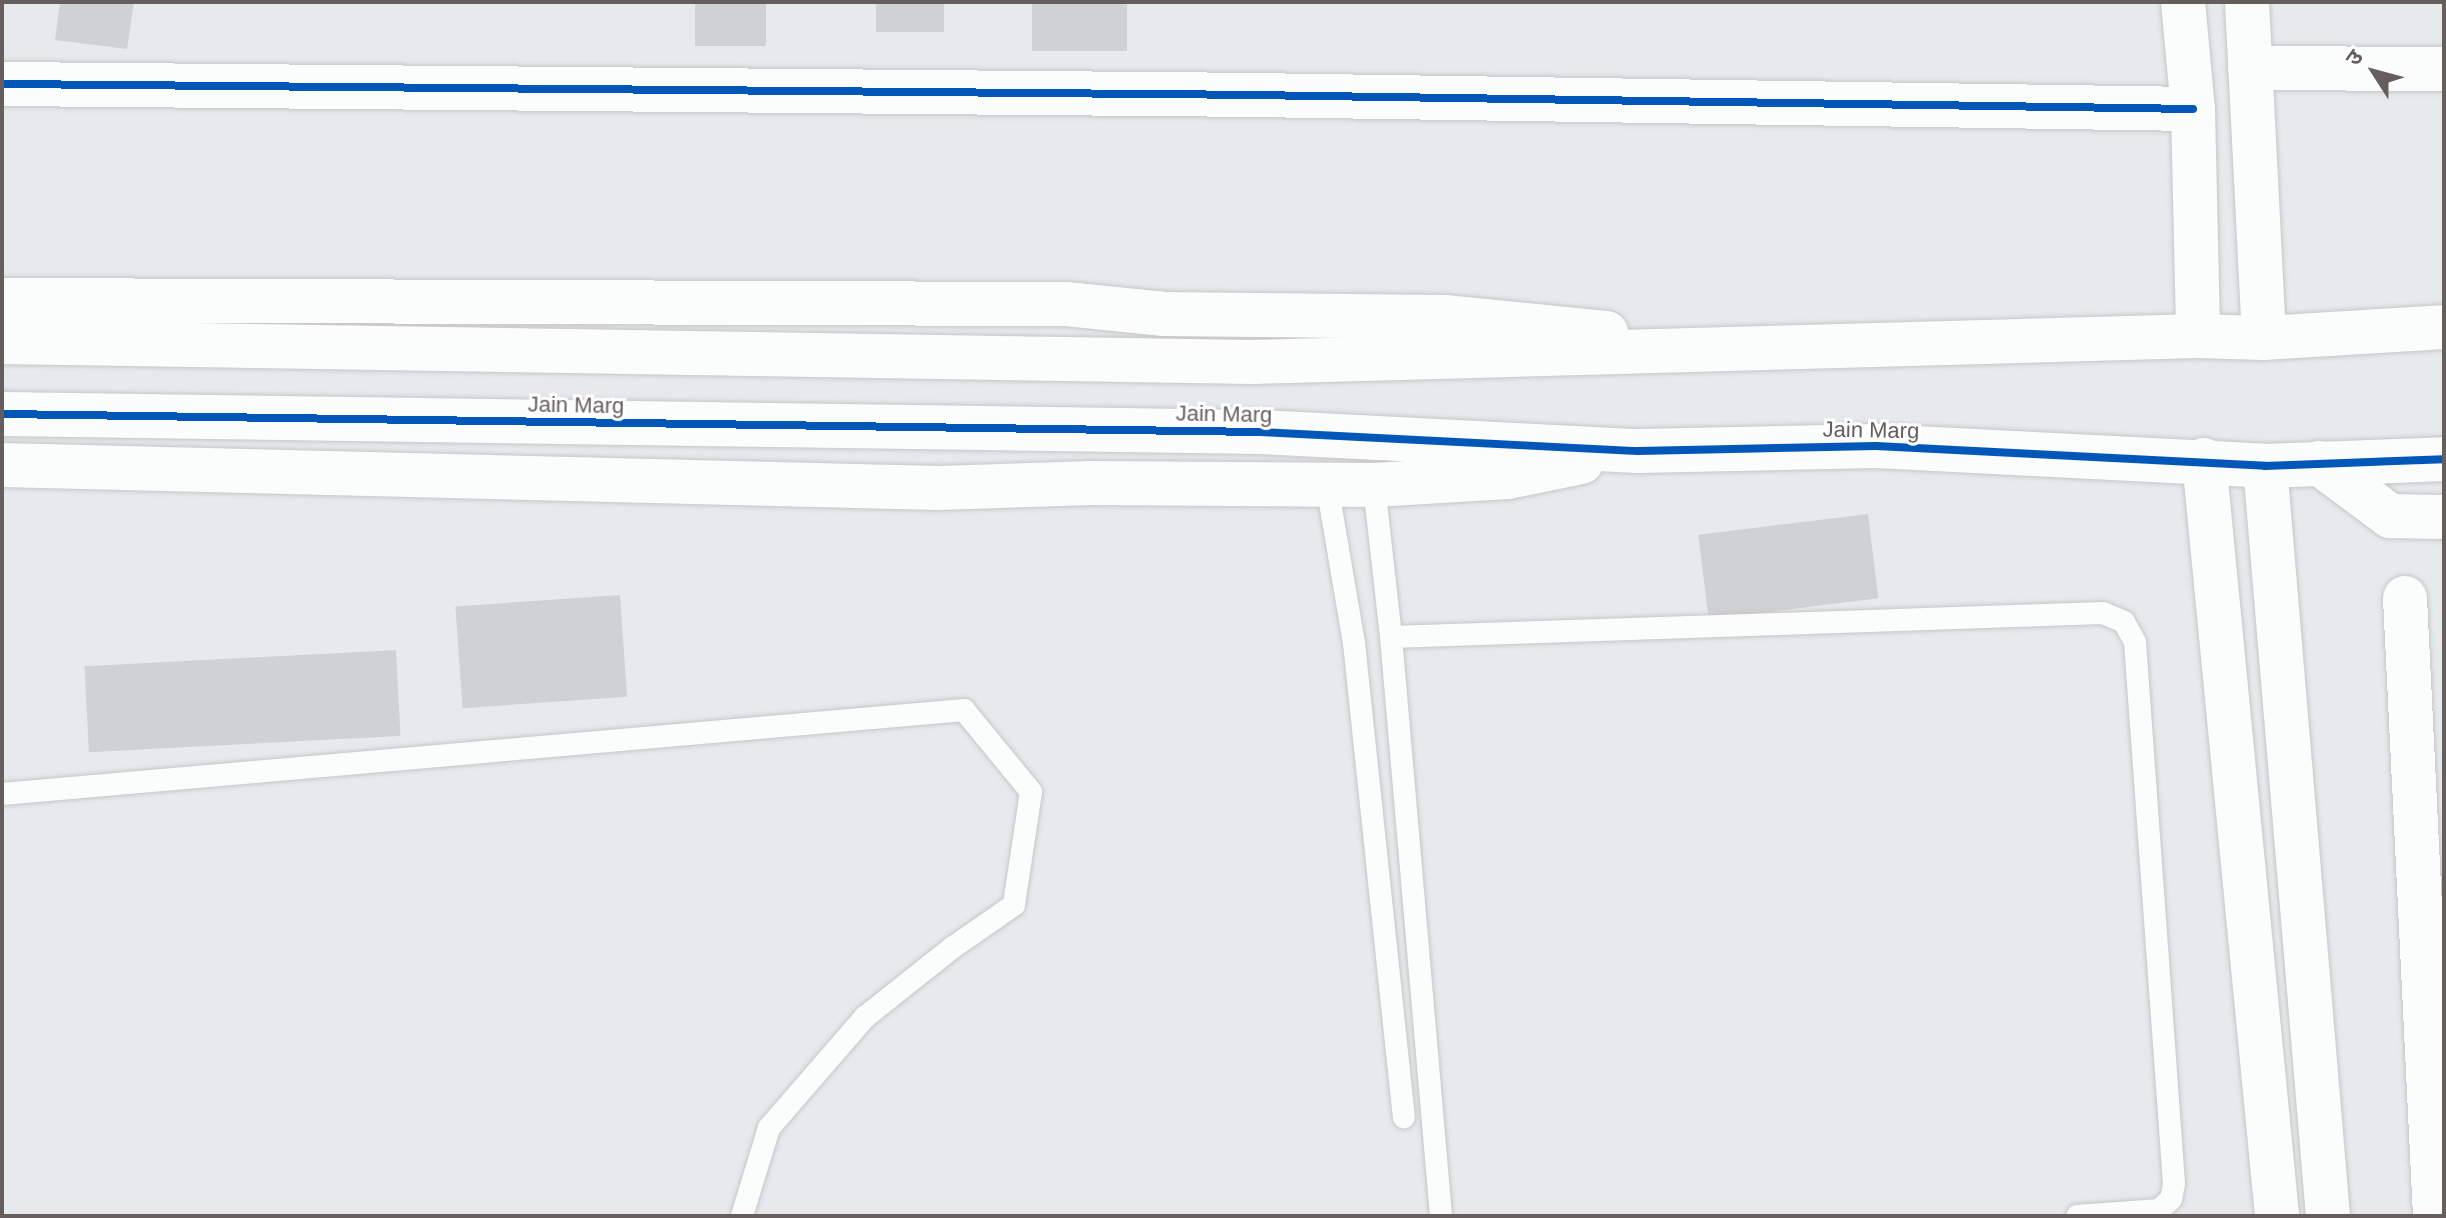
<!DOCTYPE html>
<html>
<head>
<meta charset="utf-8">
<style>
	body { margin:0 }
	#map { position:relative; width:2446px; height:1218px; overflow:hidden; background:#e7eaed; font-family:Arial,"Noto Sans Devanagari",sans-serif }
	div>[style] { position:absolute }
	[style*='--x'] { left:calc(var(--x)*1px); top:calc(var(--y)*1px); width:calc(var(--w)*1px); rotate:calc(var(--a)*1deg) }
	.building>* { inset:0; background:#d0d1d3; transform-origin:0 0 }
	.roads { filter:drop-shadow(0 0 2px #c7c6c7) drop-shadow(0 0 2px #c7c6c7) }
	.lane>* { height:22px; margin:-11px; padding:0 11px; transform-origin:11px; border-radius:11px; background:#fbfcfc }
	.street>* { height:44px; margin:-22px; padding:0 22px; transform-origin:22px; border-radius:22px; background:#fbfcfc }
	.secondary>* { height:44px; margin:-22px; padding:0 22px; transform-origin:22px; border-radius:22px; background:#fbfcfc }
	.cycleway>* { height:8px; margin:-4px; padding:0 4px; transform-origin:4px; border-radius:4px; background:#0057b8 }
	span { translate:-50% -50%; white-space:nowrap; text-align:center; line-height:1.15; -webkit-text-stroke:6px #fff; paint-order:stroke }
	.street-label { font-size:22px; color:#655e5d }
	.frame { position:absolute; inset:0; border:4px solid #655e5d; pointer-events:none }
	.north { position:absolute; left:2334px; top:32px; width:80px; height:80px; -webkit-text-stroke:6px #fff; paint-order:stroke; rotate:306deg; font-size:22px; font-weight:700; line-height:32px; text-align:center; color:#655e5d }
	.north::after { content:''; display:block; margin:auto; width:28px; height:36px; background:#655e5d; clip-path:polygon(50% 0,100% 100%,50% 72%,0 100%) }
</style>
</head>
<body>
<div id="map">
	<div class="building">
		<i style="clip-path:polygon(60px 2px,134px 2px,127px 49px,55px 40px)"></i>
		<i style="left:695px;top:2px;width:71px;height:44px"></i>
		<i style="left:876px;top:2px;width:68px;height:30px"></i>
		<i style="left:1032px;top:2px;width:95px;height:49px"></i>
		<i style="left:1868px;top:514px;width:85px;height:171px;rotate:83deg"></i>
		<i style="left:620px;top:595px;width:102px;height:165px;rotate:86deg"></i>
		<i style="left:396px;top:650px;width:86px;height:312px;rotate:87deg"></i>
	</div>
	<div class="roads">
		<div class="lane">
			<i style="--x:1327;--y:485;--w:160;--a:80.3"></i>
			<i style="--x:1354;--y:643;--w:477;--a:84"></i>
			<i style="--x:1374;--y:485;--w:153;--a:83.6"></i>
			<i style="--x:1391;--y:637;--w:581;--a:85.06"></i>
			<i style="--x:1391;--y:637;--w:712;--a:-1.93"></i>
			<i style="--x:2103;--y:613;--w:23;--a:23"></i>
			<i style="--x:2124;--y:622;--w:23;--a:61"></i>
			<i style="--x:2135;--y:642;--w:543;--a:85.88"></i>
			<i style="--x:2174;--y:1184;--w:15;--a:101"></i>
			<i style="--x:2171;--y:1199;--w:16;--a:137"></i>
			<i style="--x:2159;--y:1210;--w:82;--a:175.8"></i>
			<i style="--x:2;--y:794;--w:966;--a:-4.99"></i>
			<i style="--x:964;--y:710;--w:106;--a:50.7"></i>
			<i style="--x:1031;--y:792;--w:114;--a:98.6"></i>
			<i style="--x:1014;--y:905;--w:75;--a:145.3"></i>
			<i style="--x:952;--y:948;--w:111;--a:141.6"></i>
			<i style="--x:865;--y:1017;--w:147;--a:130.9"></i>
			<i style="--x:769;--y:1128;--w:92;--a:107.1"></i>
		</div>
		<div class="street">
			<i style="--x:2250;--y:68;--w:194;--a:0.3"></i>
			<i style="--x:2;--y:84;--w:1249;--a:0.5"></i>
			<i style="--x:1251;--y:95;--w:942;--a:0.85"></i>
			<i style="--x:2319;--y:463;--w:89;--a:36.7"></i>
			<i style="--x:2390;--y:516;--w:54;--a:1.1"></i>
			<i style="--x:2405;--y:598;--w:619;--a:87.22"></i>
		</div>
		<div class="secondary">
			<i style="--x:2183;--y:2;--w:107;--a:84.7"></i>
			<i style="--x:2193;--y:109;--w:227;--a:88.7"></i>
			<i style="--x:2247;--y:2;--w:336;--a:87.1"></i>
			<i style="--x:2;--y:300;--w:1064;--a:0.22"></i>
			<i style="--x:1066;--y:304;--w:99;--a:5.8"></i>
			<i style="--x:1164;--y:314;--w:280;--a:0.6"></i>
			<i style="--x:1444;--y:317;--w:163;--a:5.6"></i>
			<i style="--x:2;--y:342;--w:1250;--a:0.92"></i>
			<i style="--x:1252;--y:362;--w:946;--a:-1.57"></i>
			<i style="--x:2198;--y:336;--w:66;--a:1.7"></i>
			<i style="--x:2264;--y:338;--w:180;--a:-3.5"></i>
			<i style="--x:2;--y:414;--w:1258;--a:0.82"></i>
			<i style="--x:1260;--y:432;--w:378;--a:2.9"></i>
			<i style="--x:1638;--y:451;--w:238;--a:-1.2"></i>
			<i style="--x:1876;--y:446;--w:390;--a:2.9"></i>
			<i style="--x:2265;--y:466;--w:179;--a:-2.2"></i>
			<i style="--x:2204;--y:460;--w:760;--a:84.48"></i>
			<i style="--x:2;--y:465;--w:936;--a:1.41"></i>
			<i style="--x:938;--y:488;--w:153;--a:-1.9"></i>
			<i style="--x:1091;--y:483;--w:283;--a:0.4"></i>
			<i style="--x:1374;--y:485;--w:134;--a:-3.4"></i>
			<i style="--x:1508;--y:477;--w:75;--a:-11.6"></i>
			<i style="--x:2265;--y:466;--w:753;--a:85.2"></i>
		</div>
	</div>
	<div class="cycleway">
		<i style="--x:2;--y:84;--w:1249;--a:0.5"></i>
		<i style="--x:1251;--y:95;--w:942;--a:0.85"></i>
		<i style="--x:2;--y:414;--w:1258;--a:0.82"></i>
		<i style="--x:1260;--y:432;--w:378;--a:2.9"></i>
		<i style="--x:1638;--y:451;--w:238;--a:-1.2"></i>
		<i style="--x:1876;--y:446;--w:390;--a:2.9"></i>
		<i style="--x:2265;--y:466;--w:179;--a:-2.2"></i>
	</div>
	<div class="street-label">
		<span style="left:576px;top:405px;rotate:1deg">Jain Marg</span>
		<span style="left:1224px;top:414px;rotate:1deg">Jain Marg</span>
		<span style="left:1871px;top:430px;rotate:1deg">Jain Marg</span>
	</div>
	<div class="frame"></div>
	<div class="north">उ</div>
</div>
</body>
</html>
